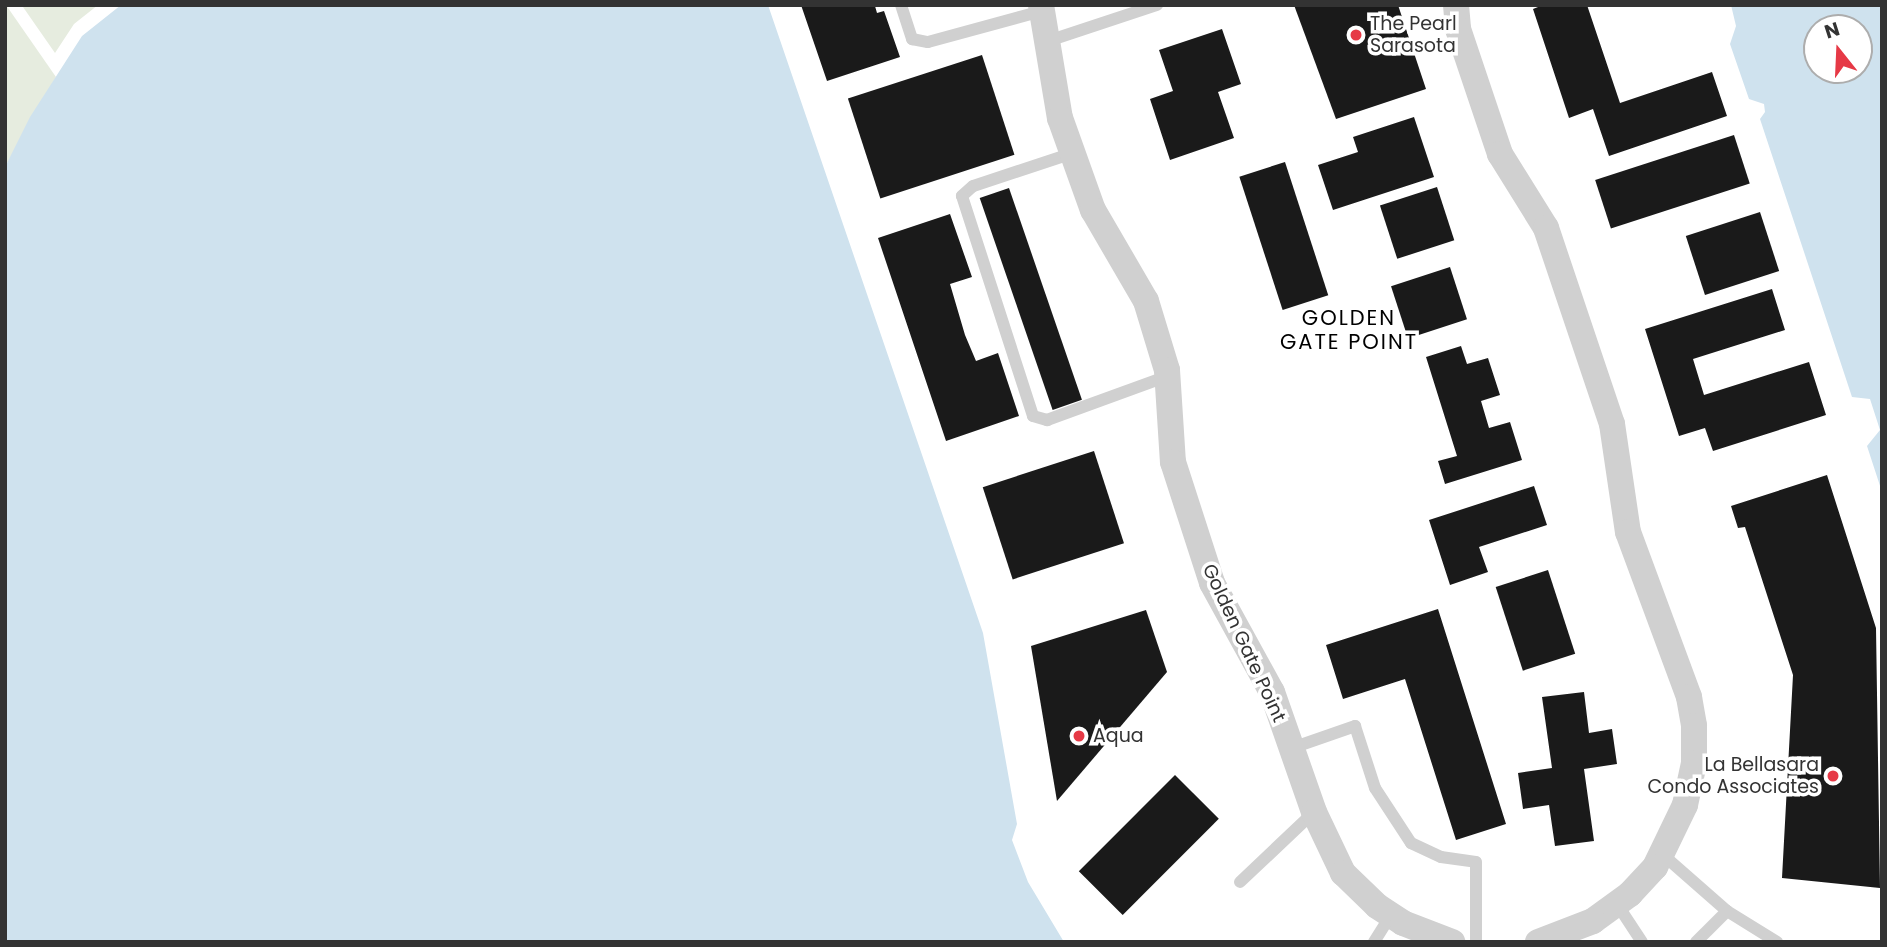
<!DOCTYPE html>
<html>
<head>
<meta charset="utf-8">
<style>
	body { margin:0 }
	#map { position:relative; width:1887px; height:947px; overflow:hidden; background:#fff; font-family:Poppins,sans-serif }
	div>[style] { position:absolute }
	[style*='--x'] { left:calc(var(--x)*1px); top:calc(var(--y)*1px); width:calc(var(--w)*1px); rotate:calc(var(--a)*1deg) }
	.green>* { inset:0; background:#e6ecdf }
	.water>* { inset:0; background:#cfe2ee }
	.building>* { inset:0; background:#1a1a1a; transform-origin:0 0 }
	.service>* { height:12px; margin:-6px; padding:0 6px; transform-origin:6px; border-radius:6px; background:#d0d0d0 }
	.minor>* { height:26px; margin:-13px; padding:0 13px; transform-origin:13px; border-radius:13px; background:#d0d0d0 }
	.dots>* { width:19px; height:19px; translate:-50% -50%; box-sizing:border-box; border:4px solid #fff; border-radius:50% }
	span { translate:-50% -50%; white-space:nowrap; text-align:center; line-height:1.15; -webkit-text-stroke:7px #fff; paint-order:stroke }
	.poi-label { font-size:19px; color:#333 }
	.left { translate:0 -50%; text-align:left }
	.right { translate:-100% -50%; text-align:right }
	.street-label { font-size:19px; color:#333 }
	.neighbourhood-label { font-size:21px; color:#000; letter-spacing:2px }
	.frame { position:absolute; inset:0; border:7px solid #333; pointer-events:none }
	.north { position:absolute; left:1803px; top:14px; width:70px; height:70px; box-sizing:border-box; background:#fff; border:2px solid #adadad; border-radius:50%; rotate:342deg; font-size:19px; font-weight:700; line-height:28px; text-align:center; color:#333 }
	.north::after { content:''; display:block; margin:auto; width:24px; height:32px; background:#e63946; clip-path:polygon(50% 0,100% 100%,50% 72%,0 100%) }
</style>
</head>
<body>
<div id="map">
	<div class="green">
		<i style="clip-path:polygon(6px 5px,56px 77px,5px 167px,5px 5px)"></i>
		<i style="clip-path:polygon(98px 5px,74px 24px,55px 53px,23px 7px)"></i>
	</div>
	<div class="water">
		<i style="clip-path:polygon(121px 5px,768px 5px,983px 633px,1017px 824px,1012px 840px,1028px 882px,1064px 942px,5px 942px,5px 167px,30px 117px,82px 36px)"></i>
		<i style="clip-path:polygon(evenodd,1731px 5px,1882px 5px,1882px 492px,1867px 446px,1880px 430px,1870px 399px,1852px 397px,1760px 119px,1765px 112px,1764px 104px,1749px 99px,1730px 44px,1736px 26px,1731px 5px,1817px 28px,1859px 28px,1859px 70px,1817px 70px,1817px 28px)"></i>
	</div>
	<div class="building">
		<i style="clip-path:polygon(801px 5px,875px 6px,877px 13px,884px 11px,900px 57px,827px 81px)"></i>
		<i style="clip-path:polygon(1294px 5px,1398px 5px,1426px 89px,1336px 119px)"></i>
		<i style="clip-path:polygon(1543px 5px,1587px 5px,1620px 103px,1712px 72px,1727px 116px,1609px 156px,1593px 109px,1569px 118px,1533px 9px)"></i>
		<i style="clip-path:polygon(1222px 29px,1241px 84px,1218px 92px,1234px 138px,1170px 160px,1150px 99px,1173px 91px,1159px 50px)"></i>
		<i style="left:982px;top:55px;width:105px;height:141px;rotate:72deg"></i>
		<i style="clip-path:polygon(1414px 117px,1434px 177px,1333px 210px,1318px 165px,1358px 152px,1353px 137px)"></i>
		<i style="left:1734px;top:135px;width:51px;height:146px;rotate:72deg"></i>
		<i style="left:1285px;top:162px;width:140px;height:48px;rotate:72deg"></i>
		<i style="left:1437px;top:187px;width:56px;height:60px;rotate:72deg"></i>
		<i style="left:1009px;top:188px;width:224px;height:31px;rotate:71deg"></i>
		<i style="left:1760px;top:212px;width:62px;height:78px;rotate:72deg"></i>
		<i style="clip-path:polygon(950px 214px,972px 277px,950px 284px,965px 335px,976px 361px,998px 353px,1019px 416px,946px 441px,878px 238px)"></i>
		<i style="left:1450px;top:267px;width:55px;height:62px;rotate:72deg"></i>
		<i style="clip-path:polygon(1772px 289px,1785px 330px,1693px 359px,1704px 395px,1809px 362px,1826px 415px,1713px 451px,1705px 428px,1679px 436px,1645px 329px)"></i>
		<i style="clip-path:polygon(1461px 346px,1467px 364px,1488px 358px,1500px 395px,1481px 401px,1489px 428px,1510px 422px,1522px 460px,1445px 484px,1438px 461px,1457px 456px,1426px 357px)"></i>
		<i style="left:1094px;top:451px;width:97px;height:117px;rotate:72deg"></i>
		<i style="clip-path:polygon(1827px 475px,1876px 628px,1880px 888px,1782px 878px,1793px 675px,1745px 527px,1738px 528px,1731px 506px)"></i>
		<i style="clip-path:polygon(1534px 486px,1547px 525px,1479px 547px,1488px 572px,1450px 585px,1429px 520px)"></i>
		<i style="left:1548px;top:570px;width:88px;height:55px;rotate:72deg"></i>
		<i style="clip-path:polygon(1438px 609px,1506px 824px,1456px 840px,1405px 679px,1343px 699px,1326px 645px)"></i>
		<i style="clip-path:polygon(1146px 610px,1167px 672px,1057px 801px,1031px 646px)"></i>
		<i style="clip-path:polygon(1584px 692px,1589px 733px,1612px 729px,1617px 764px,1584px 769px,1594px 841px,1555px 846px,1549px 805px,1523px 809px,1518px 773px,1552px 768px,1542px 697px)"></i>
		<i style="left:1175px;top:775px;width:62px;height:136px;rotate:45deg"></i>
	</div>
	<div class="service">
		<i style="--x:901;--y:5;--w:36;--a:72"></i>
		<i style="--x:912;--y:39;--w:16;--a:11"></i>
		<i style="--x:928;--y:42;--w:118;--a:-15.2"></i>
		<i style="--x:1048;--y:41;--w:115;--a:-18.3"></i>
		<i style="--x:1073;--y:153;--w:105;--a:161.7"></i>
		<i style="--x:973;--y:186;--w:15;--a:138"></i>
		<i style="--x:962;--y:196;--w:231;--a:72.1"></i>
		<i style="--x:1033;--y:416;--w:15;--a:16"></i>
		<i style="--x:1047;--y:420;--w:129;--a:-20"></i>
		<i style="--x:1292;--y:748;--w:67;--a:-19.2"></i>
		<i style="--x:1355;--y:726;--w:65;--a:72.1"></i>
		<i style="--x:1375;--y:788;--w:66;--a:56.8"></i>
		<i style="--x:1411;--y:843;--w:33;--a:25"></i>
		<i style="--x:1441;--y:857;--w:35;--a:8"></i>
		<i style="--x:1476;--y:862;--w:80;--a:90"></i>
		<i style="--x:1662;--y:854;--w:86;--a:41.2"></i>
		<i style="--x:1727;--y:911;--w:59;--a:31.8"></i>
		<i style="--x:1240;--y:882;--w:102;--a:-43.4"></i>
		<i style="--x:1617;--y:904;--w:45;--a:56.7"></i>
		<i style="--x:1374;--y:942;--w:32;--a:-58"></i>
		<i style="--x:1696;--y:942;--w:44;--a:-45"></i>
	</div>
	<div class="minor">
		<i style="--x:1041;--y:5;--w:115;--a:80.5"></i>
		<i style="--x:1060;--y:118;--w:98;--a:70.3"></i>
		<i style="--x:1093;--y:210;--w:105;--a:59.8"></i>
		<i style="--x:1146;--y:301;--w:72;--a:73.1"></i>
		<i style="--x:1167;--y:370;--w:92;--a:86.3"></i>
		<i style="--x:1173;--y:462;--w:127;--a:72.1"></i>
		<i style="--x:1212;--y:583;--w:124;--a:61.2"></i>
		<i style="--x:1272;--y:692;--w:127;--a:70.7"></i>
		<i style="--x:1314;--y:812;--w:68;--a:64.6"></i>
		<i style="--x:1343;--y:873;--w:47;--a:44.1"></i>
		<i style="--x:1377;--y:906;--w:31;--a:33"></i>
		<i style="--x:1403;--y:923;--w:53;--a:21.2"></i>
		<i style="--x:1456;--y:5;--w:24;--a:85"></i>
		<i style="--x:1458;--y:29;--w:132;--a:71.4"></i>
		<i style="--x:1500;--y:154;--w:87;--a:58.1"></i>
		<i style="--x:1546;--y:228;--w:207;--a:71.4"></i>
		<i style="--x:1612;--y:424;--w:109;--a:81.6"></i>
		<i style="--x:1628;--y:532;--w:176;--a:69.7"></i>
		<i style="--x:1689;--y:697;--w:29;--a:80"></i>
		<i style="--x:1694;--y:726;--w:37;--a:90"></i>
		<i style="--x:1694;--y:763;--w:43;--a:102.1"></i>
		<i style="--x:1685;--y:805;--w:69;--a:115.8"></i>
		<i style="--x:1655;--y:867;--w:37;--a:133"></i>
		<i style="--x:1630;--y:894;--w:46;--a:143.9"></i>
		<i style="--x:1593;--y:921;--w:59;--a:159.1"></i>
	</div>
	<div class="dots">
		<i style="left:1356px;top:35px;background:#e63946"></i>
		<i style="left:1079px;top:736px;background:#e63946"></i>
		<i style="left:1833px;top:776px;background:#e63946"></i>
	</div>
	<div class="poi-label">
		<span class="left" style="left:1370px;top:35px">The Pearl<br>Sarasota</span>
		<span class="left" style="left:1093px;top:736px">Aqua</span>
		<span class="right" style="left:1819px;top:776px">La Bellasara<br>Condo Associates</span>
	</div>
	<div class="street-label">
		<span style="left:1244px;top:643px;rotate:65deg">Golden Gate Point</span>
	</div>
	<div class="neighbourhood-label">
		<span style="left:1349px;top:330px">GOLDEN<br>GATE POINT</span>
	</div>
	<div class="frame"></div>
	<div class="north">N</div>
</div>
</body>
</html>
